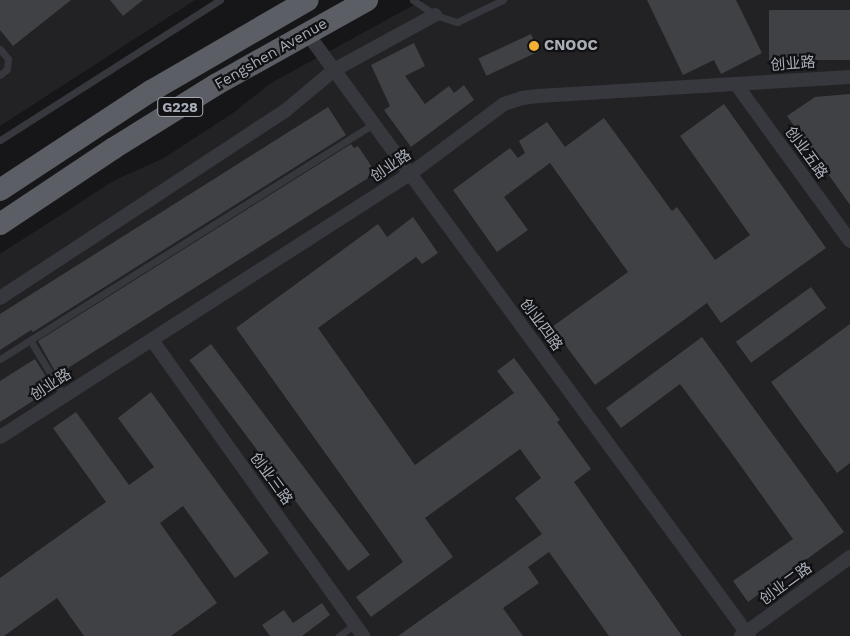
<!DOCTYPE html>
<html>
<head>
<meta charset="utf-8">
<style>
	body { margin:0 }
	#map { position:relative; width:850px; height:636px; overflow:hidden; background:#161618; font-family:"Work Sans","Noto Sans SC",sans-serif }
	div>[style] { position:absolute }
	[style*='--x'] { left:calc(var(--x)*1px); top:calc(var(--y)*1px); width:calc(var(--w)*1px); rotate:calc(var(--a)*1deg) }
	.built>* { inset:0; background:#222225 }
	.building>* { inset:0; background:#404145; transform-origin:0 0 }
	.service>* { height:7px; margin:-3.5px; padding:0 3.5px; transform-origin:3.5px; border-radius:3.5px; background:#37383d }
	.minor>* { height:14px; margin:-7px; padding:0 7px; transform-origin:7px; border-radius:7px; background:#37383d }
	.trunk>* { height:22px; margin:-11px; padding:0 11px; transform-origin:11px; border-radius:11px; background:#5b5e65 }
	.dots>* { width:14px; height:14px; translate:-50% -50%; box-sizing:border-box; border:2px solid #111113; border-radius:50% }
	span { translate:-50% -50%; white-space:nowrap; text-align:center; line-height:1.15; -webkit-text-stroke:4.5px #111113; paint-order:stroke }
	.shield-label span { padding:1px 4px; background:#111113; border:1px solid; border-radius:4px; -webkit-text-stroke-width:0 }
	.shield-label { font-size:14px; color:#a8adb8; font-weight:700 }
	.poi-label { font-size:15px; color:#a8adb8; font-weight:700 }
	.left { translate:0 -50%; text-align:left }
	.street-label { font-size:15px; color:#a8adb8 }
</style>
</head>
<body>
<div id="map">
	<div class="built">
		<i style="clip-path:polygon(0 0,195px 0,0 126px)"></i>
		<i style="clip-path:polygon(423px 0,850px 0,850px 636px,0 636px,0 254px,115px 180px,164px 158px,233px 113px,271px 83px)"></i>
	</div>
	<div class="building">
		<i style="clip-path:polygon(0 0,71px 0,13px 46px,0 30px)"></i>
		<i style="clip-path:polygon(110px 0,143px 0,123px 16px)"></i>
		<i style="clip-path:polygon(647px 0,736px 0,762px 53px,721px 74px,714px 60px,683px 75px)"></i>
		<i style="left:850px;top:10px;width:50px;height:81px;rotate:90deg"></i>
		<i style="left:531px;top:34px;width:19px;height:58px;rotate:65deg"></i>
		<i style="clip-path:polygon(414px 43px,425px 66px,405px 76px,425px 104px,449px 86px,454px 93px,464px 85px,474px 100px,411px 147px,384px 110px,390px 106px,371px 65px)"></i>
		<i style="clip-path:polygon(850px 94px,850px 205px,787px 116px,815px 97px)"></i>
		<i style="clip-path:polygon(724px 104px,826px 248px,721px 323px,707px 303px,595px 385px,552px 327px,628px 272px,550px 163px,504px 197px,528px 230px,497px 252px,453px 190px,510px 148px,518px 158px,525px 153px,519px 141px,547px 122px,565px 147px,604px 118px,672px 211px,677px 207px,715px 260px,750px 235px,680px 136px)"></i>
		<i style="clip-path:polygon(328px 107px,346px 135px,33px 332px,31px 330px,0 350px,0 314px)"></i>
		<i style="clip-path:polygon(351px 144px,354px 148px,358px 146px,376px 173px,57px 375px,38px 341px)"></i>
		<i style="clip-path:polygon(413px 217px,438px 253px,422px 264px,416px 257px,318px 328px,415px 465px,514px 393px,497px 371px,514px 358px,560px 420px,557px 422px,591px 469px,574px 482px,682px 636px,609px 636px,549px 552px,528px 567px,539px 583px,503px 608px,523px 636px,398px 636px,542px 534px,515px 498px,541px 478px,520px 449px,425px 518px,453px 557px,371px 617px,356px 597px,403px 562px,236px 328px,378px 224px,387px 237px)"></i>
		<i style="left:811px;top:287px;width:26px;height:93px;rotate:54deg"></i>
		<i style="clip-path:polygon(850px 324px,850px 463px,837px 473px,771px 382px)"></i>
		<i style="clip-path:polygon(702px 337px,844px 532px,748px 602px,733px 581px,793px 539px,730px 451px,680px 384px,621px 428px,606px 408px)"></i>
		<i style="left:211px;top:344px;width:264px;height:27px;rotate:53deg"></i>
		<i style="clip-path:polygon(35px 359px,53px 388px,0 422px,0 381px)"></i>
		<i style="clip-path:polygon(151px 392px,269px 553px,235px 578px,183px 506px,160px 523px,217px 603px,171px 636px,84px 636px,57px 598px,4px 636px,0 636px,0 578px,106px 502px,53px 428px,76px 412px,129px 485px,154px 467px,118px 418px)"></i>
		<i style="clip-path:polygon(322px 603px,330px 615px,302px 636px,270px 636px,262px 625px,284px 610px,293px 623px)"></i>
	</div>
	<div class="service">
		<i style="--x:413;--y:0;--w:27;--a:34"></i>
		<i style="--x:435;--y:15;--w:23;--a:18"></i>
		<i style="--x:457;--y:22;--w:51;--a:-25.6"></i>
		<i style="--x:0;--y:49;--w:13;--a:51"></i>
		<i style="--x:8;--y:59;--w:10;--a:96"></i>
		<i style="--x:7;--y:69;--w:9;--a:139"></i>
		<i style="--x:0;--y:140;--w:261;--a:-32.5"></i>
		<i style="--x:30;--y:340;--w:66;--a:58.7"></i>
		<i style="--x:0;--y:359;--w:441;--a:-32.2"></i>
		<i style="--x:339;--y:636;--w:20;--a:-37"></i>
	</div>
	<div class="minor">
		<i style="--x:307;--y:33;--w:748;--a:53.76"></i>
		<i style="--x:736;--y:84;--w:194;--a:54"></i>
		<i style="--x:0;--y:298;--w:341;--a:-33.3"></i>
		<i style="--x:285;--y:111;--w:64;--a:-39.9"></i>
		<i style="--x:334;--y:70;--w:115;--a:-28.6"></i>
		<i style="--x:152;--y:340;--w:364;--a:54.5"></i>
		<i style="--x:0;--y:437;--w:487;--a:-32.7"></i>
		<i style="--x:410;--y:174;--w:117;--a:-36.7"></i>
		<i style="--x:504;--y:104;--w:19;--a:-18"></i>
		<i style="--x:522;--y:98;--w:16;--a:-7"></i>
		<i style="--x:538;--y:96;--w:313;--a:-3.5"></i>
		<i style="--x:741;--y:636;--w:135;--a:-35.9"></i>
	</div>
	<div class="trunk">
		<i style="--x:0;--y:190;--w:181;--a:-33.3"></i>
		<i style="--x:151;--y:91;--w:181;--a:-30.1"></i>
		<i style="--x:0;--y:224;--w:137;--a:-33.7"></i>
		<i style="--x:114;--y:148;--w:121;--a:-31.9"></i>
		<i style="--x:217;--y:84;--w:172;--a:-29.2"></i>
	</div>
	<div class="dots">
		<i style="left:534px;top:46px;background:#f2b134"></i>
	</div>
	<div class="shield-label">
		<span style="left:180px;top:107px">G228</span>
	</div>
	<div class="poi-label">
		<span class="left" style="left:544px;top:46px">CNOOC</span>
	</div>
	<div class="street-label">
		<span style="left:271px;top:54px;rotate:-30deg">Fengshen Avenue</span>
		<span style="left:793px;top:64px;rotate:-4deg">创业路</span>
		<span style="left:806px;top:153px;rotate:54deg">创业五路</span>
		<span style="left:391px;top:166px;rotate:-34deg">创业路</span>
		<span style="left:541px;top:325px;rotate:54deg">创业四路</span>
		<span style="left:51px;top:385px;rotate:-33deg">创业路</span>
		<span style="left:271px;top:479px;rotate:54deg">创业三路</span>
		<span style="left:786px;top:584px;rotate:-36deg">创业二路</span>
	</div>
</div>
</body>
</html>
